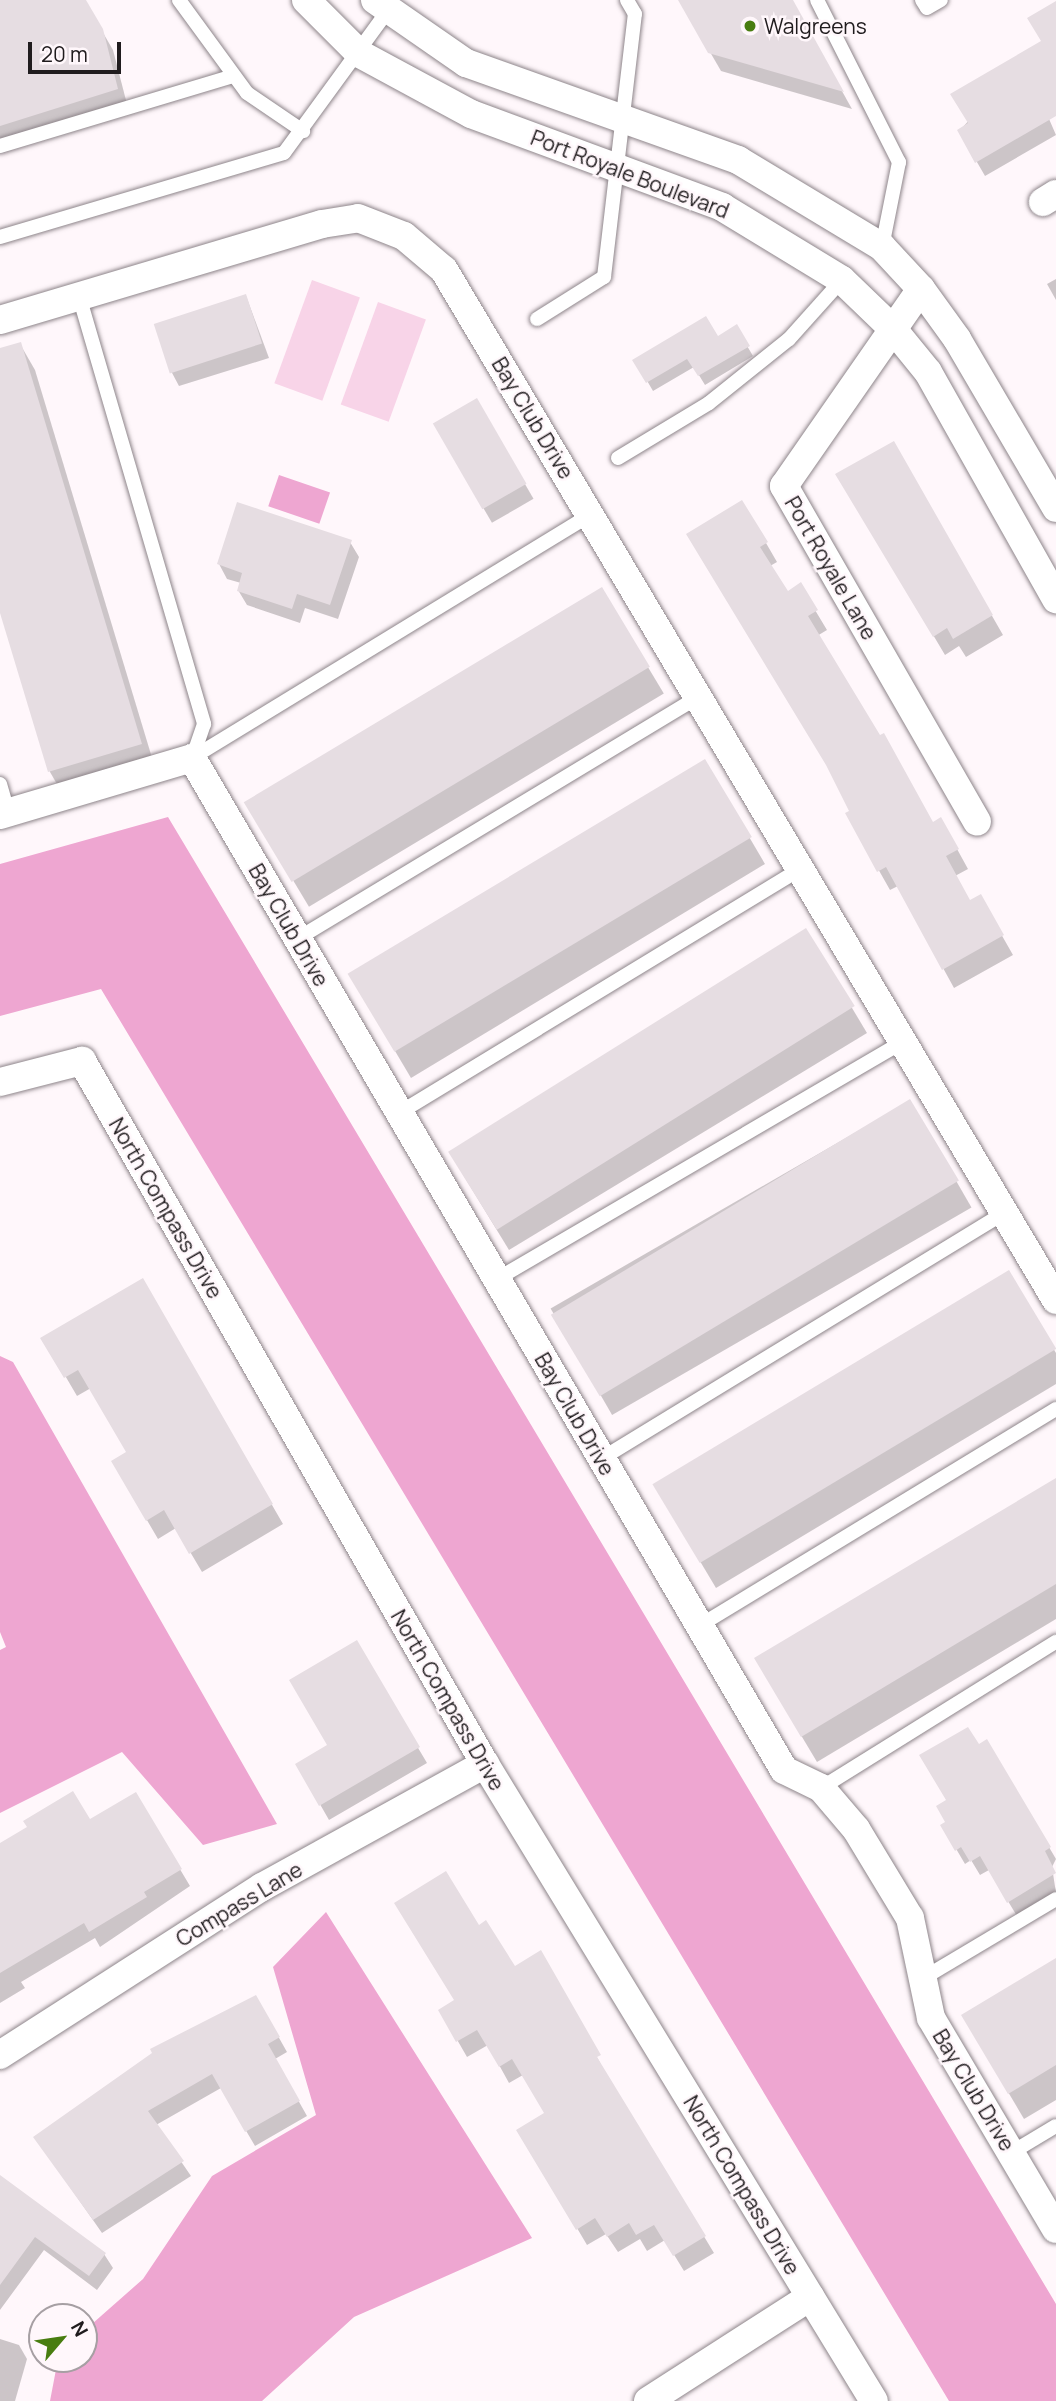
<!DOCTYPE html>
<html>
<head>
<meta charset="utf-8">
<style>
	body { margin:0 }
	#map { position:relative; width:1056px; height:2401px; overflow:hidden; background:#fff7fb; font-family:Manrope,sans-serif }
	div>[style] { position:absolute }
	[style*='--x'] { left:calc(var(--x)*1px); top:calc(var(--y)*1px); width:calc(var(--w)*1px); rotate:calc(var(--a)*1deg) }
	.green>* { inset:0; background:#f8d4e8; transform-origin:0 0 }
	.water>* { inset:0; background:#eea6d1; transform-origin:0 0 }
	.shadow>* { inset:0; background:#0003; transform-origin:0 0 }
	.building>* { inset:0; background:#e6dde2; transform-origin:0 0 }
	.roads { filter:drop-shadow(0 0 2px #8e858a) drop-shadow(0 0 2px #8e858a) }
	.lane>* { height:14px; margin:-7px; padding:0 7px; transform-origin:7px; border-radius:7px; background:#fff }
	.street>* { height:28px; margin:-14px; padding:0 14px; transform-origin:14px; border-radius:14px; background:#fff }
	.dots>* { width:19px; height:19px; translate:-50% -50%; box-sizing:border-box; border:4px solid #fff7fb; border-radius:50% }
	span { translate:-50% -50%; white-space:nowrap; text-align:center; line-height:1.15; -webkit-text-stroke:5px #fff7fb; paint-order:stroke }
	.poi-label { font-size:21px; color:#201c1e }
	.left { translate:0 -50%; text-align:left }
	.street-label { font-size:21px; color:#201c1e }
	.north { position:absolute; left:28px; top:2303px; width:70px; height:70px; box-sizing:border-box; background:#fff7fb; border:2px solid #a69fa3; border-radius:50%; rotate:61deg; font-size:19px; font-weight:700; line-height:28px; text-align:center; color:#201c1e }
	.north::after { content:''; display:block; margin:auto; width:24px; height:32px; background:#487d10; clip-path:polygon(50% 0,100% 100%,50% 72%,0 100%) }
	.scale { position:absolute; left:28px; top:42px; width:93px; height:32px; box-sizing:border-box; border:4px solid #201c1e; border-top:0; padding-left:9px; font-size:21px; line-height:24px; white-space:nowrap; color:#201c1e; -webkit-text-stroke:5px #fff7fb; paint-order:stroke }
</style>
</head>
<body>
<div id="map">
	<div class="green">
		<i style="left:312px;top:280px;width:51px;height:110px;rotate:20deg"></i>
		<i style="left:378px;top:302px;width:51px;height:109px;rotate:20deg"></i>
	</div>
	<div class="water">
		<i style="left:279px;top:475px;width:54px;height:33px;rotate:19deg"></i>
		<i style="clip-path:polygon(168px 817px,1056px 2304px,1056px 2401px,949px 2401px,101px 989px,0 1016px,0 864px)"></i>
		<i style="clip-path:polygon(0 1356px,13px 1362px,277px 1824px,203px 1845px,122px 1752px,0 1813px,0 1650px,6px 1647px,0 1632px)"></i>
		<i style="clip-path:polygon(326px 1912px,532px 2238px,354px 2317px,262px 2401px,50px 2401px,58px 2359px,84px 2359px,84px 2331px,143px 2279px,212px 2176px,316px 2115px,273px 1967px)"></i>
	</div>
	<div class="shadow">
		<i style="clip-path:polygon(14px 0,84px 0,113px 50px,128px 108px,0 148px,0 4px)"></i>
		<i style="clip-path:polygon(680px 0,791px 0,852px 109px,721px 71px)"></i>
		<i style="clip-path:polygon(1056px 3px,1056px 97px,1043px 105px,1056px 135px,985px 176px,959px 131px,1043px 42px)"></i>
		<i style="clip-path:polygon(1056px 279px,1056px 300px,1047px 284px)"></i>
		<i style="clip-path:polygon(246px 296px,269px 358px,179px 386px,171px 371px)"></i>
		<i style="clip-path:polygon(736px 327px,753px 356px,705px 385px,694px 367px,653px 391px,635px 360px,717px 338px)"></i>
		<i style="clip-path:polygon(20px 344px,35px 370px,156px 771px,65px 798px,50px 772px,0 607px,0 350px)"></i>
		<i style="left:477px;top:401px;width:113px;height:48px;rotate:60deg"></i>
		<i style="clip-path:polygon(893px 443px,1003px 635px,966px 657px,959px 646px,945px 655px,838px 475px)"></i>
		<i style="clip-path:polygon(350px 542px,359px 557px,338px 619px,305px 608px,300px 623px,247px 605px,238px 590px,241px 583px,227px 579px,219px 564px)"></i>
		<i style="clip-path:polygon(766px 543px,777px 562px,770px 566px,787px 593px,800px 585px,827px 630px,817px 636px,933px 824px,951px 838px,968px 869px,955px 876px,970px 903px,980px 897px,1013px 955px,954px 988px,898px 886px,890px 890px,847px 814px,851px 812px,830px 769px,699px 554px)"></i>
		<i style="left:601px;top:589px;width:122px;height:414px;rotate:59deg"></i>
		<i style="clip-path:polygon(705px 762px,765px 864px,411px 1078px,366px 1002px)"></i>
		<i style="clip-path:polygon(806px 931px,867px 1033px,509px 1250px,462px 1173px)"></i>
		<i style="left:910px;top:1101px;width:123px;height:415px;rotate:60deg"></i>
		<i style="clip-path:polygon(1008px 1273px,1056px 1353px,1056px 1384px,716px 1588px,670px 1511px)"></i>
		<i style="clip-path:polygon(142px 1280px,283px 1524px,202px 1572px,176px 1528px,158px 1539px,113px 1462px,128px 1453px,91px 1388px,77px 1396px,43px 1338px)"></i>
		<i style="clip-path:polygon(1056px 1480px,1056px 1619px,817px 1762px,771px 1685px)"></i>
		<i style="clip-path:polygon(356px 1643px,427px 1763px,329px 1820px,297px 1764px,330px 1745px)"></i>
		<i style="clip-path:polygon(987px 1742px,1056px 1859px,1052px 1867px,1056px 1893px,1017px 1916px,989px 1870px,980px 1875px,971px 1860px,965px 1864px,942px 1825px,948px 1822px,948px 1801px,978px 1746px)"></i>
		<i style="clip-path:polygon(135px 1794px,190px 1886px,100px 1947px,95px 1938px,21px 1982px,25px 1988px,0 2003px,0 1845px,89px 1821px)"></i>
		<i style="clip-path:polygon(479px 1927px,514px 1968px,541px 1953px,606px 2074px,714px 2253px,684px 2271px,665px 2240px,647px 2251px,640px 2239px,618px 2252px,606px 2234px,587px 2245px,519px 2130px,546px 2114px,523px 2075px,509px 2083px,488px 2045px,467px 2057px,440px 2010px,456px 2001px)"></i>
		<i style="clip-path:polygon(1056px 1960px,1056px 2100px,1024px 2119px,963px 2016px)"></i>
		<i style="clip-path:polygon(256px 1997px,287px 2052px,275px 2059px,307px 2116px,255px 2146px,221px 2088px,156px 2125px,191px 2176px,102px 2233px,35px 2137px)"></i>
		<i style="clip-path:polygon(0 2178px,104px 2254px,113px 2268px,97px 2290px,44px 2250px,0 2310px)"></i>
		<i style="clip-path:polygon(0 2339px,19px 2345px,27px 2359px,15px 2401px,0 2401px)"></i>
	</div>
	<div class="building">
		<i style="clip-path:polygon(0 0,86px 0,103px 29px,118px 89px,0 126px)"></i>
		<i style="clip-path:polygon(678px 0,793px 0,844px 92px,708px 53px)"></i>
		<i style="clip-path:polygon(1056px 1px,1056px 116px,975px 163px,957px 130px,968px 123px,950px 94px,1041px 41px,1027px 18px)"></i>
		<i style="left:246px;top:294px;width:52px;height:97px;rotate:72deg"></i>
		<i style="clip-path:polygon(706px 316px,718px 336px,737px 324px,750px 346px,698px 376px,687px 359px,646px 383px,632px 360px)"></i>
		<i style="clip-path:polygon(21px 342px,142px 744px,48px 772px,0 613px,0 348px)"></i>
		<i style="left:477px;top:398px;width:99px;height:51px;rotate:60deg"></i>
		<i style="clip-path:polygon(894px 441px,993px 615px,953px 639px,947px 628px,933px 637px,835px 474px)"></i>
		<i style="clip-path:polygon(742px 500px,768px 542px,760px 547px,788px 591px,801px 582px,818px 610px,808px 616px,880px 735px,884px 733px,933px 822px,941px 817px,959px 849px,946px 856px,970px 900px,981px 894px,1004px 935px,942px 970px,886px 867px,877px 872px,845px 813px,849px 811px,826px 765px,686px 534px)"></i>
		<i style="clip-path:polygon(237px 502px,352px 540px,330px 605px,297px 594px,292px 609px,237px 591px,242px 573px,217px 564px)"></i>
		<i style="left:602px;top:587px;width:93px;height:418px;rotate:59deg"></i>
		<i style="left:705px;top:759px;width:91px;height:417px;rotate:59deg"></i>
		<i style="left:806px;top:928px;width:92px;height:422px;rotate:58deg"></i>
		<i style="left:910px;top:1099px;width:95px;height:419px;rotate:59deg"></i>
		<i style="left:1009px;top:1270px;width:92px;height:416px;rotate:59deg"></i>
		<i style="clip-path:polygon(143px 1278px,273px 1504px,189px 1554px,164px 1510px,146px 1521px,111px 1461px,126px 1452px,78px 1370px,64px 1378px,40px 1338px)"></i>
		<i style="clip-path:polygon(1056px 1478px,1056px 1584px,801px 1737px,754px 1658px)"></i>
		<i style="clip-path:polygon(357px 1640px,420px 1747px,319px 1806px,295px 1764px,327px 1745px,289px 1680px)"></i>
		<i style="clip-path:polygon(968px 1727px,979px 1744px,987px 1739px,1051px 1847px,1045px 1851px,1056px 1873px,1007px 1903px,980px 1856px,970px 1862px,961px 1847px,955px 1851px,940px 1825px,945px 1822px,936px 1806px,946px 1800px,919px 1755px)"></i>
		<i style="clip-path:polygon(73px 1791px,90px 1819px,136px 1792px,182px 1869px,144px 1892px,147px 1897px,89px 1932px,84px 1923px,0 1973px,0 1843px,27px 1827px,23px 1821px)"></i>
		<i style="clip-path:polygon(446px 1871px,479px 1925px,486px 1920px,515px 1966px,541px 1950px,601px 2055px,597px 2057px,706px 2236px,673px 2256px,654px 2225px,636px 2235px,629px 2223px,607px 2237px,595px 2218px,576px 2230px,516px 2130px,544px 2113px,512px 2059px,499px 2067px,477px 2030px,456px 2042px,438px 2010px,454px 2000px,394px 1903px)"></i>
		<i style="clip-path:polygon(1056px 1958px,1056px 2065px,1008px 2094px,961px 2015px)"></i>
		<i style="clip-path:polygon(256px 1995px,280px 2037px,268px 2044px,300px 2101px,245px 2132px,212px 2074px,148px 2111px,184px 2161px,93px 2220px,33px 2137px,152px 2053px,150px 2049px)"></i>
		<i style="clip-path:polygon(0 2175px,106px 2253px,89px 2276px,35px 2237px,0 2285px)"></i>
	</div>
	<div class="roads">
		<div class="lane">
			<i style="--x:179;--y:0;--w:115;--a:53.8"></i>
			<i style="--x:247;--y:93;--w:68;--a:34.2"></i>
			<i style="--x:817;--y:0;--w:182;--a:63.2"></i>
			<i style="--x:899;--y:162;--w:87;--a:101.3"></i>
			<i style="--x:922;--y:0;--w:9;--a:58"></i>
			<i style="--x:927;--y:8;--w:16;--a:-30"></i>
			<i style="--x:0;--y:146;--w:244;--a:-16.7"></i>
			<i style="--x:0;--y:237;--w:296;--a:-16.5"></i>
			<i style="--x:284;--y:153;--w:175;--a:-53.9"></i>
			<i style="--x:79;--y:296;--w:446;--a:73.7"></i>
			<i style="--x:204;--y:724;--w:36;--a:109"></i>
			<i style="--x:537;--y:319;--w:79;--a:-32.1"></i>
			<i style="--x:604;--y:277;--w:265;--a:-83.3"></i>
			<i style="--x:635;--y:14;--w:16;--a:-120"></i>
			<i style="--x:618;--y:458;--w:106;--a:-31.1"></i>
			<i style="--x:709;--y:403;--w:102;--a:-38.7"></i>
			<i style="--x:789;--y:339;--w:79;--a:-48.1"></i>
			<i style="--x:192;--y:758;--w:466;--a:-31.4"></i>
			<i style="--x:0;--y:784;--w:29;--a:74"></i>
			<i style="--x:297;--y:939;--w:468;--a:-31.1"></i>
			<i style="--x:399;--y:1113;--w:470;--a:-31.3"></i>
			<i style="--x:497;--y:1279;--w:470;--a:-30.3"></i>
			<i style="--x:601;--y:1459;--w:472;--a:-31.4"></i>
			<i style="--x:699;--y:1626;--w:418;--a:-31.3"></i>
			<i style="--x:821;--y:1788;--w:277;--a:-31.9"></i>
			<i style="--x:922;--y:1979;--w:156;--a:-30.8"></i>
			<i style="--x:1011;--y:2153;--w:52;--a:-31"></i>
		</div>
		<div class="street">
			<i style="--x:306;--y:0;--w:76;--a:45"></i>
			<i style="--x:360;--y:54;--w:126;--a:28.4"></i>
			<i style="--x:471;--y:114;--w:268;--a:20.3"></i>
			<i style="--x:722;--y:207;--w:140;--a:31.3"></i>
			<i style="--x:842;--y:280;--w:71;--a:43.9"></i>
			<i style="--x:893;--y:329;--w:55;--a:50.9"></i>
			<i style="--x:928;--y:372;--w:261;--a:60.6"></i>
			<i style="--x:375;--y:0;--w:111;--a:34.7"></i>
			<i style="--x:466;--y:63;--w:289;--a:19.6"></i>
			<i style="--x:738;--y:160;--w:168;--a:31.1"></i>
			<i style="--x:882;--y:247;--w:57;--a:47.1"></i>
			<i style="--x:921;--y:289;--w:62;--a:54.2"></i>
			<i style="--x:957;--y:339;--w:196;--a:59.6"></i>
			<i style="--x:1043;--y:202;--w:15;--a:-32"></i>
			<i style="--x:921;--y:289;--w:240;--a:124.8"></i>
			<i style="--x:784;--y:486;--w:387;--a:60.1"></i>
			<i style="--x:0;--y:320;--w:336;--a:-16.6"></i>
			<i style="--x:322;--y:224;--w:36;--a:-9"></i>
			<i style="--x:358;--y:218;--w:49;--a:21.4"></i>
			<i style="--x:404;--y:236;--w:52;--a:40.4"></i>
			<i style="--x:444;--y:270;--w:1198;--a:59.28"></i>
			<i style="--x:0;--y:815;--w:200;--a:-16.5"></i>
			<i style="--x:192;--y:758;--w:1172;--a:59.67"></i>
			<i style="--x:784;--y:1770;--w:41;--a:25.9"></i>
			<i style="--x:821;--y:1788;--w:54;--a:49.5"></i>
			<i style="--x:856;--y:1829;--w:104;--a:58.8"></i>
			<i style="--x:910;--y:1918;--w:102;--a:78.1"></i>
			<i style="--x:931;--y:2018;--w:245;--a:59.4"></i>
			<i style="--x:0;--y:1082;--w:85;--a:-14.4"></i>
			<i style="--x:82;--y:1061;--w:810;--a:60.18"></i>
			<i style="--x:485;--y:1764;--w:746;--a:58.59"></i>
			<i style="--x:0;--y:2055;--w:311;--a:-32.7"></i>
			<i style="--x:262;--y:1887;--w:255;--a:-28.9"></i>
			<i style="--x:648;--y:2401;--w:193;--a:-32.7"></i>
		</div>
	</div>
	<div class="dots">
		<i style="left:750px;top:26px;background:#487d10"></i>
	</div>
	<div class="poi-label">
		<span class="left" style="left:764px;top:26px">Walgreens</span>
	</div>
	<div class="street-label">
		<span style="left:630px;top:174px;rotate:21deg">Port Royale Boulevard</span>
		<span style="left:533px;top:418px;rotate:59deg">Bay Club Drive</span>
		<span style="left:831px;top:568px;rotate:60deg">Port Royale Lane</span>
		<span style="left:289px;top:925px;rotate:60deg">Bay Club Drive</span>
		<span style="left:166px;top:1208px;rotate:60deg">North Compass Drive</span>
		<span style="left:575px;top:1414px;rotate:60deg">Bay Club Drive</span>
		<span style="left:448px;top:1700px;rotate:60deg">North Compass Drive</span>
		<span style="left:239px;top:1904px;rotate:-31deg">Compass Lane</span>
		<span style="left:974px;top:2090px;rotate:59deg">Bay Club Drive</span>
		<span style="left:742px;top:2185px;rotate:59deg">North Compass Drive</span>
	</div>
	<div class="north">N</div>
	<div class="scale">20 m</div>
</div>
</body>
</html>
